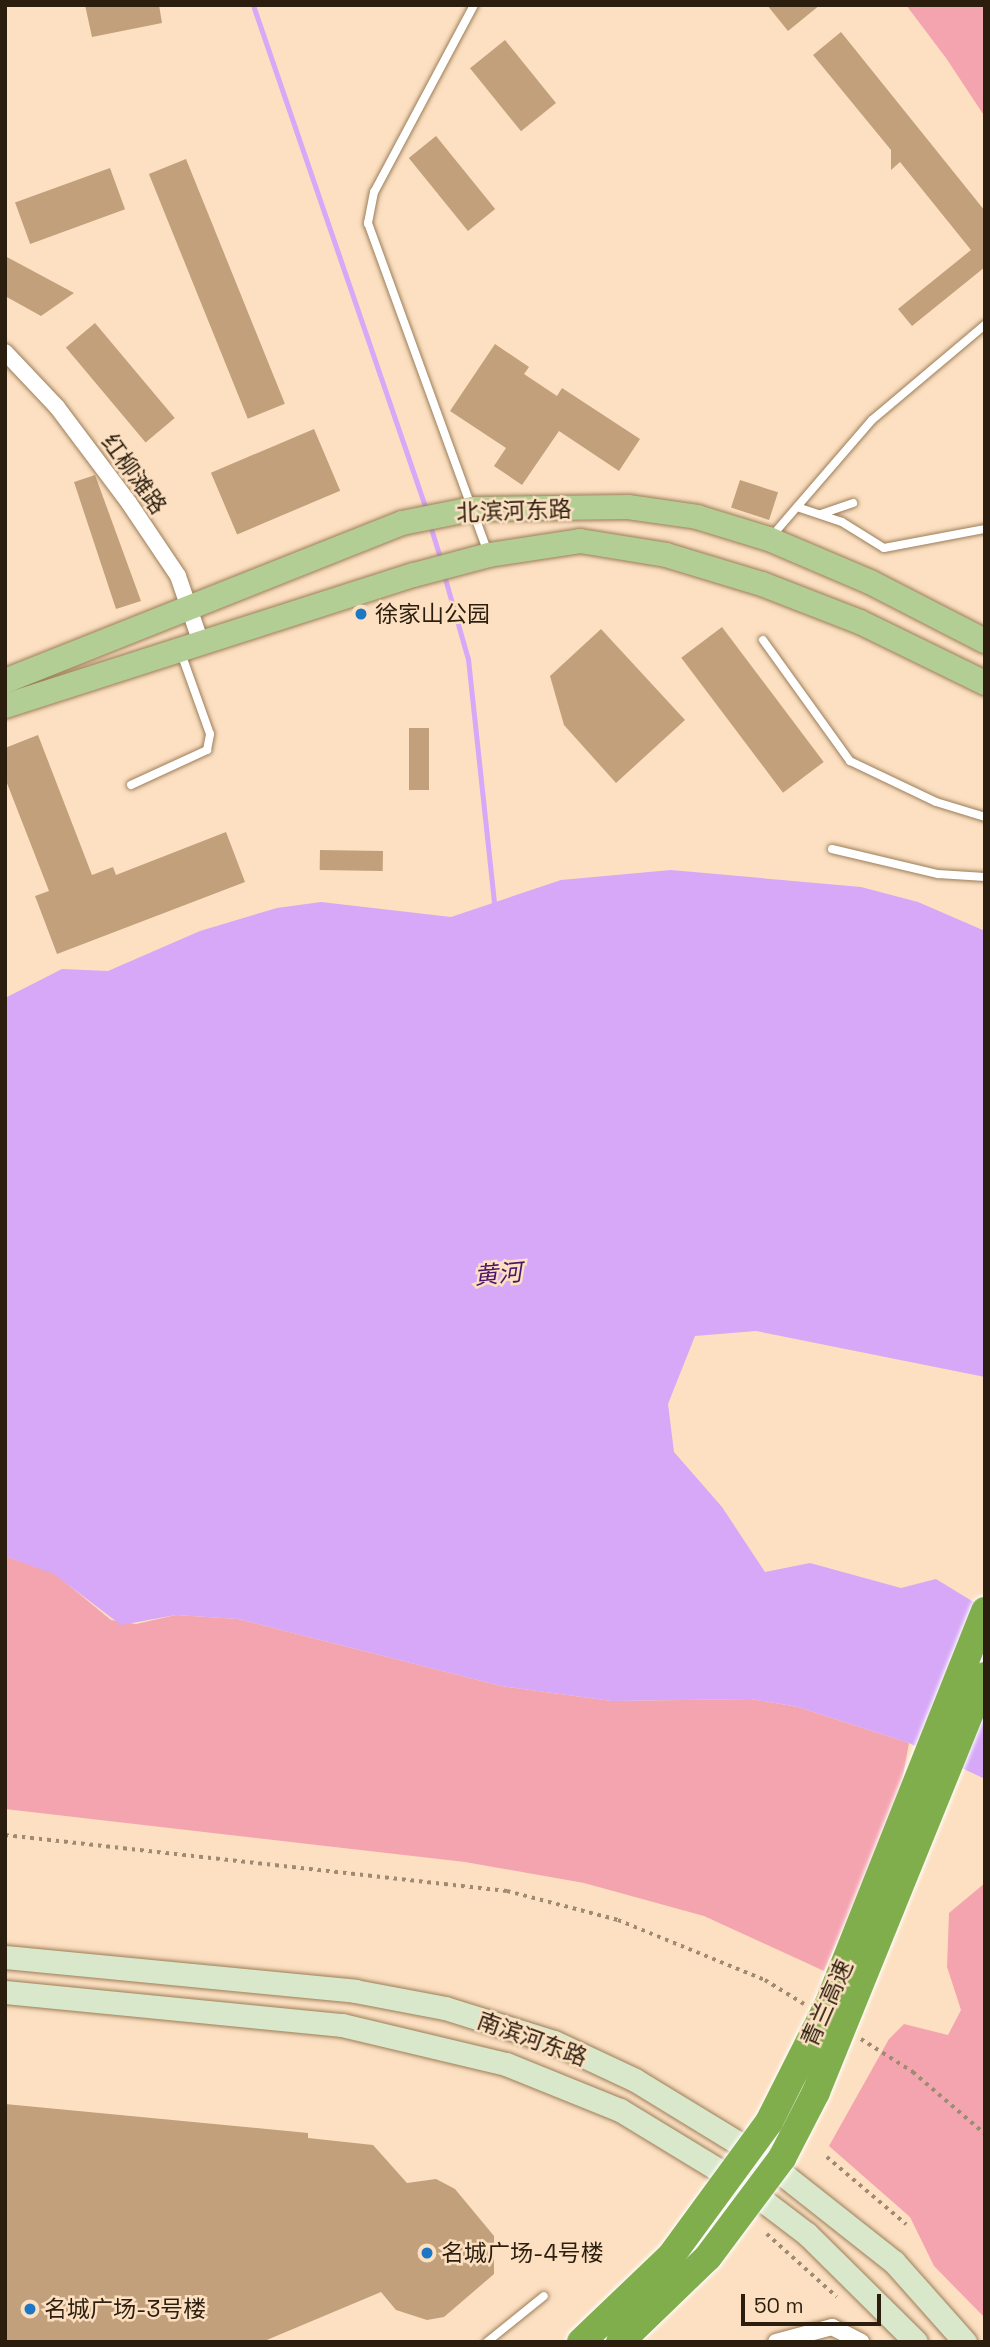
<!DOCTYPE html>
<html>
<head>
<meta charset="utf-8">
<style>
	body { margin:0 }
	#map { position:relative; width:990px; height:2347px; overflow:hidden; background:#fce0c1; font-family:"Space Grotesk","Noto Sans SC",sans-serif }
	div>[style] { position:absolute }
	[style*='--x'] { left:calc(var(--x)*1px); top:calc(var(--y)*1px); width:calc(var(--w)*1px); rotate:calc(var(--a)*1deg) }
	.green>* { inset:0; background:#f4a4af }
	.water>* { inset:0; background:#d6a8f7 }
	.stream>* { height:5px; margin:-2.5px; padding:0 2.5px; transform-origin:2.5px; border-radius:2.5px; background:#d6a8f7 }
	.building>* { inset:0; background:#c1a07b; transform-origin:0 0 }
	.path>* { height:3.5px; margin-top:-1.75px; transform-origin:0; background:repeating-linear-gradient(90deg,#9f8a72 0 3.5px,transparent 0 8.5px) }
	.roads { filter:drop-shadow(0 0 2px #9c7d59) drop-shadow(0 0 2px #9c7d59) }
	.service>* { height:8px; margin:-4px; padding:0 4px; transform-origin:4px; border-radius:4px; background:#fff }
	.minor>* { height:16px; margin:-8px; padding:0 8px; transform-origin:8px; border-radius:8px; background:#fff }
	.secondary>* { height:23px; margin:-11.5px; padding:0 11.5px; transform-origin:11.5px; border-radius:11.5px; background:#d9e7ca }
	.primary>* { height:24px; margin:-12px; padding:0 12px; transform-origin:12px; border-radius:12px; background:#b3ce94 }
	.bridges { filter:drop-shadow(0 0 2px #fff) drop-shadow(0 0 2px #fff) }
	.motorway-bridge>* { height:28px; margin:-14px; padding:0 14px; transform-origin:14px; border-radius:14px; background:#81ae4d }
	.dots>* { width:19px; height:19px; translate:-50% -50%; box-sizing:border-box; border:4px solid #fce0c1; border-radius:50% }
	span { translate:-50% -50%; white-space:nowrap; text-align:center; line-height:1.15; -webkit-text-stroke:5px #fce0c1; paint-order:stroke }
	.street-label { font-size:23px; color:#2b1e0f }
	.poi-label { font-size:23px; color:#2b1e0f }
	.left { translate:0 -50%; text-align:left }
	.water-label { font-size:24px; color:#4c146b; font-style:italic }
	.frame { position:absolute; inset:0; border:7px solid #2b1e0f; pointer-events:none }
	.scale { position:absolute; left:741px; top:2294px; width:140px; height:32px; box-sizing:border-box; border:4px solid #2b1e0f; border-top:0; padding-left:9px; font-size:21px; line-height:24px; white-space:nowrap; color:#2b1e0f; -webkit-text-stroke:5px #fce0c1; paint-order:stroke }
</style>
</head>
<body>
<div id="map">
	<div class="green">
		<i style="clip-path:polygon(906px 5px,985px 5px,985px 117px,946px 58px)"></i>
		<i style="clip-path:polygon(5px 1556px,54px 1573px,111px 1620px,136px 1624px,176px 1615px,238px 1619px,501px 1686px,612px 1701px,751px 1699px,798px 1707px,909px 1743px,898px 1803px,824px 1971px,704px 1916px,584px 1883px,465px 1862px,5px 1809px)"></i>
		<i style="clip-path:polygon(985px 1883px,985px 2318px,934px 2266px,910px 2217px,829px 2146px,889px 2039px,904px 2024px,948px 2035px,961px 2010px,947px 1967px,949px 1913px)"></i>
	</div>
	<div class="water">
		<i style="clip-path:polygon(671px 870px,861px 887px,918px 902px,985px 931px,985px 1377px,756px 1331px,695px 1336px,668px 1404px,674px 1452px,722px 1507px,765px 1572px,810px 1563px,901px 1588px,936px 1579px,985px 1609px,985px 1779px,909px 1743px,798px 1707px,751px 1699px,612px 1701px,501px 1686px,238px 1619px,176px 1615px,121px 1625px,54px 1574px,5px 1556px,5px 998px,62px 969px,108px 971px,200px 931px,277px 908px,321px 902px,451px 917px,561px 880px)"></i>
	</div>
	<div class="stream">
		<i style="--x:253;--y:5;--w:536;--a:71.06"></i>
		<i style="--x:430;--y:525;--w:39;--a:73"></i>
		<i style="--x:444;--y:575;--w:87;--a:74.1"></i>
		<i style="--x:468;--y:659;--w:253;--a:83.9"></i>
	</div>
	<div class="building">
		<i style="clip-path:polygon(85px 5px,159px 5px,162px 23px,92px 37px)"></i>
		<i style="clip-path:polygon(767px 5px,820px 5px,788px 31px)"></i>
		<i style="clip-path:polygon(841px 32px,985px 211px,985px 267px,912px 326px,898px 309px,971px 250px,900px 162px,891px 170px,891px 150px,813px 55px)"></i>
		<i style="left:505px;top:40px;width:81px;height:45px;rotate:51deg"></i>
		<i style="left:436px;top:136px;width:94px;height:35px;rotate:51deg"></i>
		<i style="left:186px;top:159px;width:264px;height:40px;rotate:68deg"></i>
		<i style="left:110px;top:168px;width:44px;height:101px;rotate:70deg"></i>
		<i style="clip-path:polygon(5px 256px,74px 293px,41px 316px,5px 296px)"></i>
		<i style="left:95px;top:323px;width:124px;height:38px;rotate:50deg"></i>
		<i style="clip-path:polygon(495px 344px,529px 367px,524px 374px,557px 396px,562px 388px,640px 439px,619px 471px,559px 431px,522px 485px,494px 466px,506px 448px,450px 411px)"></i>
		<i style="left:314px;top:429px;width:67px;height:112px;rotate:67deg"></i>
		<i style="clip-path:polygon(95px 475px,141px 601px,116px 609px,74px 482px)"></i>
		<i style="left:740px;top:480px;width:40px;height:29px;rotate:18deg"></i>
		<i style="left:722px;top:627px;width:169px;height:51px;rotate:53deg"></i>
		<i style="clip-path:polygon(601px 629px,685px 720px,616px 783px,564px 725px,550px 676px)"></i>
		<i style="left:409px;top:728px;width:20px;height:62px"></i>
		<i style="clip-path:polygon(38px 735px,92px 875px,113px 867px,116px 875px,226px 832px,245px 882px,57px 954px,35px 896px,49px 891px,5px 778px,5px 748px)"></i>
		<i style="left:320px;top:850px;width:63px;height:20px;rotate:1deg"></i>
		<i style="clip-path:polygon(5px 2104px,308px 2133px,308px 2138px,373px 2145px,407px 2183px,436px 2179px,455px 2189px,494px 2236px,494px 2274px,444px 2317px,427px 2320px,396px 2310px,381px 2292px,262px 2342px,10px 2342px,5px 2339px)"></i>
	</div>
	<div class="path">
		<i style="--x:5;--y:1835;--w:505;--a:6.37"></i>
		<i style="--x:507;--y:1891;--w:115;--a:14.6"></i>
		<i style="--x:618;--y:1920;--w:159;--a:22.2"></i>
		<i style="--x:765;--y:1980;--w:46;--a:31.6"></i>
		<i style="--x:861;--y:2039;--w:62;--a:32.4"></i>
		<i style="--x:913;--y:2072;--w:95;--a:40.7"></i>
		<i style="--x:827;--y:2157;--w:104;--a:40.3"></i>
		<i style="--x:767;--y:2234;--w:94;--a:42"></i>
	</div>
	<div class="roads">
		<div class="service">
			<i style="--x:474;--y:5;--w:212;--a:118.1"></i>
			<i style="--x:374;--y:192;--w:32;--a:101"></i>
			<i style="--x:368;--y:223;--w:350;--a:70"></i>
			<i style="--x:797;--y:507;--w:47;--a:18.4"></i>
			<i style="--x:842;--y:522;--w:49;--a:31.8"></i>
			<i style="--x:884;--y:548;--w:103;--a:-10.7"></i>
			<i style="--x:821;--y:514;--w:34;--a:-19"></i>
			<i style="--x:771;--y:537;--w:155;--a:-49.2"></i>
			<i style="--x:872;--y:420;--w:148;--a:-40.1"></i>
			<i style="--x:763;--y:640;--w:149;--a:54.3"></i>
			<i style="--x:850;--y:761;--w:95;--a:25.5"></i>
			<i style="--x:936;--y:802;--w:51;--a:17"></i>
			<i style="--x:131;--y:785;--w:84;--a:-24.7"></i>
			<i style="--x:207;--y:750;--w:16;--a:-79"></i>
			<i style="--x:210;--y:734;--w:86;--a:-109.7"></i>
			<i style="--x:832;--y:849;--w:109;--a:13.3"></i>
			<i style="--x:938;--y:874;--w:47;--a:3.7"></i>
			<i style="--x:487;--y:2342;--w:73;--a:-38.9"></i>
		</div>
		<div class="minor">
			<i style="--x:5;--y:352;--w:76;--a:46.6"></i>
			<i style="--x:57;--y:407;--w:120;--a:53.1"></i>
			<i style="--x:129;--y:503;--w:88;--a:56.1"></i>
			<i style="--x:178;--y:576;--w:68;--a:71"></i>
			<i style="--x:776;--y:2342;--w:58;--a:-15"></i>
			<i style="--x:832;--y:2327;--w:33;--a:27"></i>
		</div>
		<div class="secondary">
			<i style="--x:5;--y:1957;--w:352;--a:5.5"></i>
			<i style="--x:355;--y:1991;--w:92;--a:10.7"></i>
			<i style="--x:445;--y:2008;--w:114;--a:17.3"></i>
			<i style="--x:554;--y:2042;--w:89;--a:25.1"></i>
			<i style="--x:635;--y:2080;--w:148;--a:31.4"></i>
			<i style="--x:761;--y:2157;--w:169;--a:38.3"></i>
			<i style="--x:894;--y:2262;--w:107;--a:48.4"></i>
			<i style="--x:5;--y:1992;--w:339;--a:5.6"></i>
			<i style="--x:342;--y:2025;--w:169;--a:13.4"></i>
			<i style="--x:506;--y:2064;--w:123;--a:22"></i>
			<i style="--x:620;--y:2110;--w:140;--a:31.3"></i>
			<i style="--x:740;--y:2183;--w:84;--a:37.3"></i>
			<i style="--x:807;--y:2234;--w:153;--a:44.7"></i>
		</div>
		<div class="primary">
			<i style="--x:5;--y:681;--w:427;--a:-21.7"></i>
			<i style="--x:402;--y:523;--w:72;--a:-11.2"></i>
			<i style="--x:473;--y:509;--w:155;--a:-0.7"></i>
			<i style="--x:628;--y:507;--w:70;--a:8.2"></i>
			<i style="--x:697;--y:517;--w:75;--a:17"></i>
			<i style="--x:769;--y:539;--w:110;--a:23.1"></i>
			<i style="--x:870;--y:582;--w:129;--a:27.2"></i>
			<i style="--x:5;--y:706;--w:429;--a:-17.8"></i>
			<i style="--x:414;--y:575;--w:78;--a:-14.9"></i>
			<i style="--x:489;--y:555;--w:92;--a:-8.7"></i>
			<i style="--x:580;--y:541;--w:87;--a:9.2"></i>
			<i style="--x:666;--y:555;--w:100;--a:16.8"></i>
			<i style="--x:762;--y:584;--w:105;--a:21.2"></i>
			<i style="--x:860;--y:622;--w:139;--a:26"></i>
		</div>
	</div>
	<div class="bridges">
		<div class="motorway-bridge">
			<i style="--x:581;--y:2342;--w:124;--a:-43.7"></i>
			<i style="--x:671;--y:2256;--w:166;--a:-53.8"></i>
			<i style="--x:769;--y:2122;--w:133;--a:-63.2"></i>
			<i style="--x:829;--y:2003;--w:422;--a:-68.3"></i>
			<i style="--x:620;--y:2342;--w:122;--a:-44"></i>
			<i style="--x:708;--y:2257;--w:124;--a:-53.2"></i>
			<i style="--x:782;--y:2158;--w:74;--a:-62.7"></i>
			<i style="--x:816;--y:2092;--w:449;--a:-67.9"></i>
		</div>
	</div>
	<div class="dots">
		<i style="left:361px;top:614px;background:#1e77c5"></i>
		<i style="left:427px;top:2253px;background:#1e77c5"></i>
		<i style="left:30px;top:2309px;background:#1e77c5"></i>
	</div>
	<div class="street-label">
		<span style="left:134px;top:474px;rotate:54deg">红柳滩路</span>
		<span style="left:514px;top:511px;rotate:-2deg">北滨河东路</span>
		<span style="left:827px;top:2003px;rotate:-66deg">青兰高速</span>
		<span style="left:532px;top:2039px;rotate:20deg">南滨河东路</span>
	</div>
	<div class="poi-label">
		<span class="left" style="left:375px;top:614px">徐家山公园</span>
		<span class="left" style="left:441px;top:2253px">名城广场-4号楼</span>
		<span class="left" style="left:44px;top:2309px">名城广场-3号楼</span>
	</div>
	<div class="water-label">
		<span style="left:498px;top:1274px;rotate:-5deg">黄河</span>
	</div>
	<div class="frame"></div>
	<div class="scale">50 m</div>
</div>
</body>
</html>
